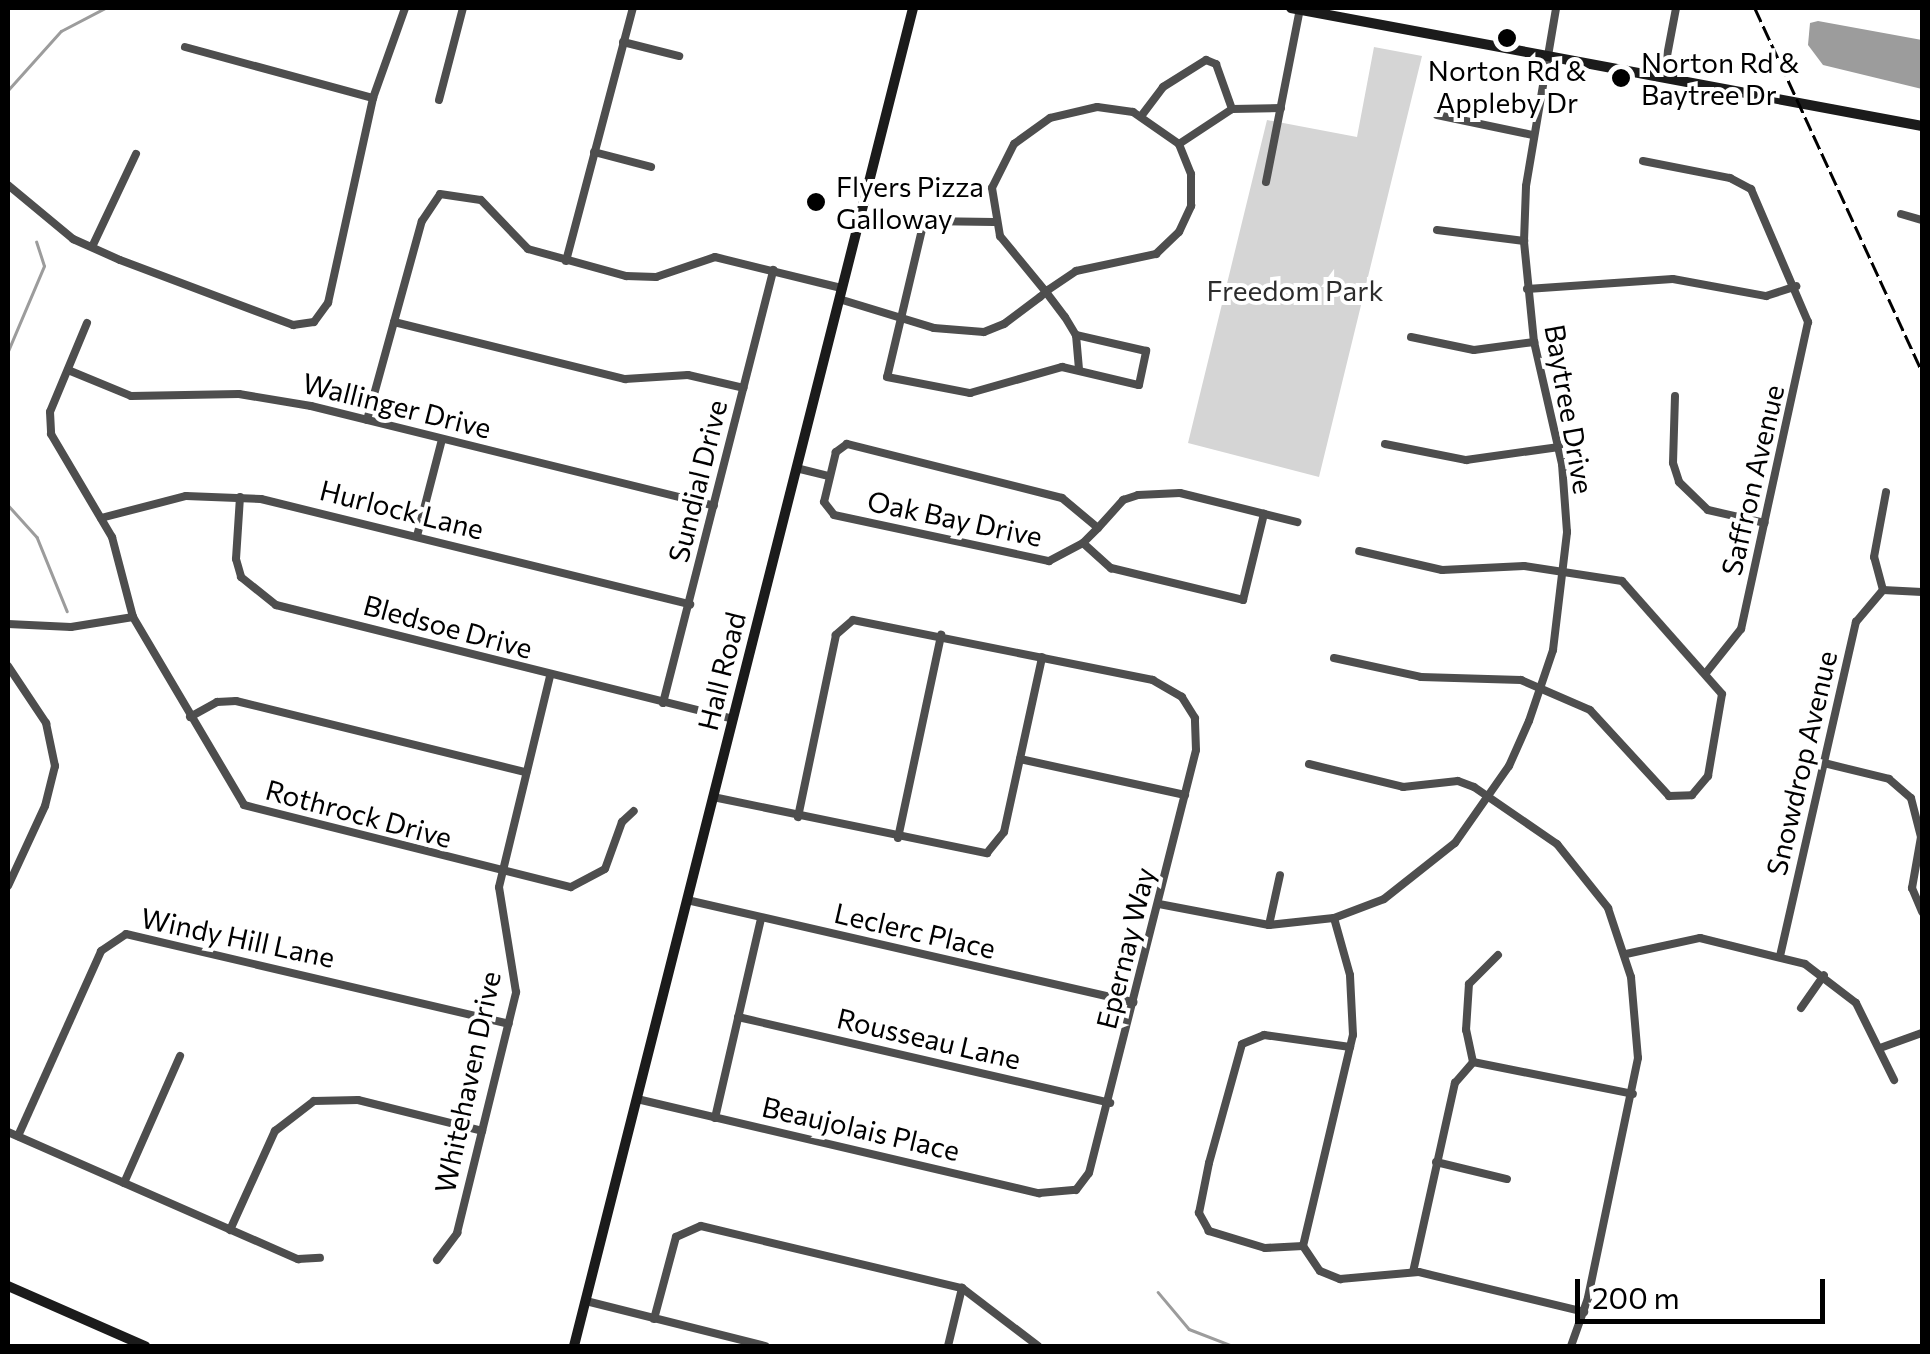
<!DOCTYPE html>
<html>
<head>
<meta charset="utf-8">
<style>
	body { margin:0 }
	#map { position:relative; width:1930px; height:1354px; overflow:hidden; background:#fff; font-family:Commissioner,sans-serif }
	div>[style] { position:absolute }
	[style*='--x'] { left:calc(var(--x)*1px); top:calc(var(--y)*1px); width:calc(var(--w)*1px); rotate:calc(var(--a)*1deg) }
	.green>* { inset:0; background:#d5d5d5 }
	.water>* { inset:0; background:#9c9c9c }
	.stream>* { height:2.5px; margin:-1.25px; padding:0 1.25px; transform-origin:1.25px; border-radius:1.25px; background:#9c9c9c }
	.street>* { height:8px; margin:-4px; padding:0 4px; transform-origin:4px; border-radius:4px; background:#4e4e4e }
	.secondary>* { height:10px; margin:-5px; padding:0 5px; transform-origin:5px; border-radius:5px; background:#1b1b1b }
	.rail>* { height:2.5px; margin-top:-1.25px; transform-origin:0; background:repeating-linear-gradient(90deg,#000 0 15px,transparent 0 20px) }
	.dots>* { width:28px; height:28px; translate:-50% -50%; box-sizing:border-box; border:5px solid #fff; border-radius:50% }
	span { translate:-50% -50%; white-space:nowrap; text-align:center; line-height:1.15; -webkit-text-stroke:8px #fff; paint-order:stroke }
	.poi-label { font-size:28px; color:#000 }
	.left { translate:0 -50%; text-align:left }
	.park-label { font-size:28px; color:#2c2c2c }
	.street-label { font-size:28px; color:#000 }
	.frame { position:absolute; inset:0; border:10px solid #000; pointer-events:none }
	.scale { position:absolute; left:1575px; top:1279px; width:250px; height:45px; box-sizing:border-box; border:5px solid #000; border-top:0; padding-left:12px; font-size:30px; line-height:35px; white-space:nowrap; color:#000; -webkit-text-stroke:8px #fff; paint-order:stroke }
</style>
</head>
<body>
<div id="map">
	<div class="green">
		<i style="clip-path:polygon(1374px 47px,1422px 56px,1319px 477px,1188px 443px,1267px 120px,1357px 137px)"></i>
	</div>
	<div class="water">
		<i style="clip-path:polygon(1818px 21px,1922px 40px,1922px 89px,1823px 65px,1808px 45px,1810px 23px)"></i>
	</div>
	<div class="stream">
		<i style="--x:8;--y:90;--w:79;--a:-48.1"></i>
		<i style="--x:61;--y:31;--w:50;--a:-27.6"></i>
		<i style="--x:8;--y:351;--w:92;--a:-67"></i>
		<i style="--x:44;--y:266;--w:25;--a:-108"></i>
		<i style="--x:8;--y:505;--w:43;--a:47.8"></i>
		<i style="--x:37;--y:537;--w:80;--a:67.9"></i>
		<i style="--x:1158;--y:1292;--w:48;--a:50"></i>
		<i style="--x:1189;--y:1329;--w:47;--a:21.1"></i>
	</div>
	<div class="street">
		<i style="--x:623;--y:42;--w:58;--a:14"></i>
		<i style="--x:185;--y:47;--w:195;--a:15.2"></i>
		<i style="--x:1663;--y:77;--w:70;--a:-79.3"></i>
		<i style="--x:439;--y:100;--w:95;--a:-75.4"></i>
		<i style="--x:1142;--y:115;--w:35;--a:-53"></i>
		<i style="--x:1163;--y:87;--w:51;--a:-32.1"></i>
		<i style="--x:1206;--y:60;--w:11;--a:22"></i>
		<i style="--x:1216;--y:64;--w:48;--a:70.4"></i>
		<i style="--x:1437;--y:115;--w:98;--a:11.8"></i>
		<i style="--x:1179;--y:144;--w:64;--a:-33.4"></i>
		<i style="--x:1232;--y:109;--w:49;--a:-1.2"></i>
		<i style="--x:594;--y:152;--w:59;--a:14.7"></i>
		<i style="--x:1643;--y:161;--w:89;--a:11.1"></i>
		<i style="--x:1730;--y:178;--w:24;--a:28"></i>
		<i style="--x:1751;--y:189;--w:145;--a:66.8"></i>
		<i style="--x:1808;--y:322;--w:314;--a:102.3"></i>
		<i style="--x:1741;--y:629;--w:56;--a:128.5"></i>
		<i style="--x:1266;--y:182;--w:177;--a:-78.9"></i>
		<i style="--x:8;--y:185;--w:85;--a:39.7"></i>
		<i style="--x:73;--y:239;--w:51;--a:24.1"></i>
		<i style="--x:120;--y:260;--w:185;--a:20.6"></i>
		<i style="--x:293;--y:325;--w:21;--a:-8"></i>
		<i style="--x:314;--y:322;--w:24;--a:-54"></i>
		<i style="--x:328;--y:303;--w:210;--a:-77.6"></i>
		<i style="--x:373;--y:98;--w:96;--a:-70.4"></i>
		<i style="--x:1901;--y:214;--w:22;--a:16"></i>
		<i style="--x:994;--y:222;--w:70;--a:-179.2"></i>
		<i style="--x:924;--y:221;--w:160;--a:103.3"></i>
		<i style="--x:887;--y:377;--w:85;--a:10.9"></i>
		<i style="--x:970;--y:393;--w:96;--a:-15.8"></i>
		<i style="--x:1062;--y:367;--w:79;--a:13.2"></i>
		<i style="--x:1139;--y:385;--w:35;--a:-78"></i>
		<i style="--x:1146;--y:351;--w:72;--a:-167.1"></i>
		<i style="--x:1437;--y:230;--w:88;--a:7.2"></i>
		<i style="--x:92;--y:247;--w:103;--a:-64.7"></i>
		<i style="--x:566;--y:261;--w:262;--a:-75.2"></i>
		<i style="--x:1527;--y:289;--w:146;--a:-3.9"></i>
		<i style="--x:1673;--y:279;--w:95;--a:10.4"></i>
		<i style="--x:1766;--y:296;--w:32;--a:-18"></i>
		<i style="--x:839;--y:299;--w:99;--a:17"></i>
		<i style="--x:934;--y:328;--w:50;--a:4.6"></i>
		<i style="--x:984;--y:332;--w:22;--a:-22"></i>
		<i style="--x:1004;--y:324;--w:45;--a:-36.9"></i>
		<i style="--x:1040;--y:297;--w:8;--a:-40"></i>
		<i style="--x:1046;--y:292;--w:3;--a:-45"></i>
		<i style="--x:1048;--y:290;--w:34;--a:-34"></i>
		<i style="--x:1076;--y:271;--w:82;--a:-12"></i>
		<i style="--x:1156;--y:254;--w:32;--a:-44"></i>
		<i style="--x:1179;--y:232;--w:29;--a:-65"></i>
		<i style="--x:1191;--y:206;--w:32;--a:-90"></i>
		<i style="--x:1191;--y:174;--w:32;--a:-112"></i>
		<i style="--x:1179;--y:144;--w:56;--a:-145.2"></i>
		<i style="--x:1133;--y:112;--w:36;--a:-172"></i>
		<i style="--x:1097;--y:107;--w:48;--a:166.8"></i>
		<i style="--x:1050;--y:118;--w:44;--a:144.2"></i>
		<i style="--x:1014;--y:144;--w:49;--a:116.6"></i>
		<i style="--x:992;--y:188;--w:49;--a:80.5"></i>
		<i style="--x:1000;--y:236;--w:72;--a:50.6"></i>
		<i style="--x:1046;--y:292;--w:31;--a:53"></i>
		<i style="--x:1065;--y:317;--w:21;--a:59"></i>
		<i style="--x:1076;--y:335;--w:33;--a:85"></i>
		<i style="--x:394;--y:322;--w:238;--a:13.9"></i>
		<i style="--x:625;--y:379;--w:63;--a:-3.6"></i>
		<i style="--x:688;--y:375;--w:57;--a:13.1"></i>
		<i style="--x:87;--y:323;--w:96;--a:112.6"></i>
		<i style="--x:50;--y:412;--w:22;--a:87"></i>
		<i style="--x:51;--y:434;--w:120;--a:59.4"></i>
		<i style="--x:112;--y:537;--w:83;--a:75.3"></i>
		<i style="--x:133;--y:617;--w:218;--a:59.4"></i>
		<i style="--x:244;--y:805;--w:337;--a:14.1"></i>
		<i style="--x:571;--y:887;--w:38;--a:-28"></i>
		<i style="--x:605;--y:869;--w:50;--a:-70.1"></i>
		<i style="--x:622;--y:822;--w:16;--a:-43"></i>
		<i style="--x:1411;--y:337;--w:64;--a:11.7"></i>
		<i style="--x:1474;--y:350;--w:61;--a:-7.6"></i>
		<i style="--x:68;--y:370;--w:68;--a:22.4"></i>
		<i style="--x:131;--y:396;--w:108;--a:-1.1"></i>
		<i style="--x:239;--y:394;--w:73;--a:9.5"></i>
		<i style="--x:311;--y:406;--w:415;--a:13.9"></i>
		<i style="--x:1675;--y:396;--w:67;--a:91.7"></i>
		<i style="--x:1673;--y:463;--w:20;--a:72"></i>
		<i style="--x:1679;--y:482;--w:40;--a:44"></i>
		<i style="--x:1708;--y:510;--w:58;--a:12.8"></i>
		<i style="--x:367;--y:420;--w:206;--a:-74.6"></i>
		<i style="--x:422;--y:221;--w:32;--a:-56"></i>
		<i style="--x:440;--y:194;--w:41;--a:8.3"></i>
		<i style="--x:481;--y:200;--w:68;--a:46.2"></i>
		<i style="--x:528;--y:249;--w:102;--a:15.4"></i>
		<i style="--x:626;--y:276;--w:30;--a:2"></i>
		<i style="--x:656;--y:277;--w:62;--a:-18.7"></i>
		<i style="--x:715;--y:257;--w:130;--a:13.8"></i>
		<i style="--x:1385;--y:444;--w:83;--a:11.2"></i>
		<i style="--x:1466;--y:460;--w:94;--a:-8"></i>
		<i style="--x:796;--y:468;--w:34;--a:14"></i>
		<i style="--x:240;--y:497;--w:62;--a:93.7"></i>
		<i style="--x:236;--y:559;--w:19;--a:74"></i>
		<i style="--x:241;--y:577;--w:45;--a:38.7"></i>
		<i style="--x:276;--y:605;--w:471;--a:14"></i>
		<i style="--x:101;--y:518;--w:88;--a:-14.5"></i>
		<i style="--x:186;--y:496;--w:75;--a:2.3"></i>
		<i style="--x:261;--y:499;--w:442;--a:13.8"></i>
		<i style="--x:1098;--y:528;--w:47;--a:-140.2"></i>
		<i style="--x:1062;--y:498;--w:222;--a:-165.9"></i>
		<i style="--x:847;--y:444;--w:14;--a:144"></i>
		<i style="--x:836;--y:452;--w:51;--a:103.5"></i>
		<i style="--x:824;--y:502;--w:16;--a:52"></i>
		<i style="--x:834;--y:515;--w:220;--a:12.1"></i>
		<i style="--x:1049;--y:561;--w:38;--a:-28"></i>
		<i style="--x:1083;--y:543;--w:21;--a:-45"></i>
		<i style="--x:1098;--y:528;--w:38;--a:-48"></i>
		<i style="--x:1123;--y:500;--w:16;--a:-18"></i>
		<i style="--x:1138;--y:495;--w:42;--a:-2.7"></i>
		<i style="--x:1180;--y:493;--w:121;--a:13.9"></i>
		<i style="--x:417;--y:536;--w:100;--a:-75.5"></i>
		<i style="--x:1083;--y:543;--w:38;--a:42"></i>
		<i style="--x:1111;--y:568;--w:136;--a:13.6"></i>
		<i style="--x:1243;--y:600;--w:89;--a:-76.3"></i>
		<i style="--x:1883;--y:590;--w:34;--a:-105"></i>
		<i style="--x:1874;--y:557;--w:66;--a:-79.5"></i>
		<i style="--x:8;--y:624;--w:63;--a:2.7"></i>
		<i style="--x:71;--y:627;--w:63;--a:-9.2"></i>
		<i style="--x:1334;--y:658;--w:89;--a:12.3"></i>
		<i style="--x:1421;--y:677;--w:100;--a:1.7"></i>
		<i style="--x:1521;--y:680;--w:75;--a:23.5"></i>
		<i style="--x:1590;--y:710;--w:117;--a:47.4"></i>
		<i style="--x:1669;--y:796;--w:23;--a:-2"></i>
		<i style="--x:1692;--y:795;--w:25;--a:-50"></i>
		<i style="--x:1708;--y:776;--w:83;--a:-80.3"></i>
		<i style="--x:1722;--y:694;--w:151;--a:-131.5"></i>
		<i style="--x:1622;--y:581;--w:99;--a:-171.3"></i>
		<i style="--x:1524;--y:566;--w:82;--a:177.2"></i>
		<i style="--x:1442;--y:570;--w:85;--a:-167.1"></i>
		<i style="--x:8;--y:666;--w:69;--a:56.3"></i>
		<i style="--x:46;--y:723;--w:44;--a:78.2"></i>
		<i style="--x:55;--y:766;--w:41;--a:104"></i>
		<i style="--x:45;--y:806;--w:88;--a:114.8"></i>
		<i style="--x:663;--y:703;--w:447;--a:-75.7"></i>
		<i style="--x:190;--y:717;--w:31;--a:-29"></i>
		<i style="--x:217;--y:702;--w:19;--a:-3"></i>
		<i style="--x:236;--y:701;--w:299;--a:13.8"></i>
		<i style="--x:1020;--y:759;--w:169;--a:12.3"></i>
		<i style="--x:1824;--y:763;--w:67;--a:13.8"></i>
		<i style="--x:1889;--y:779;--w:29;--a:41"></i>
		<i style="--x:1911;--y:798;--w:40;--a:75.6"></i>
		<i style="--x:1921;--y:837;--w:52;--a:100"></i>
		<i style="--x:1912;--y:888;--w:26;--a:67"></i>
		<i style="--x:1309;--y:764;--w:97;--a:13.7"></i>
		<i style="--x:1403;--y:787;--w:55;--a:-6.2"></i>
		<i style="--x:1458;--y:781;--w:17;--a:21"></i>
		<i style="--x:1474;--y:787;--w:101;--a:34.5"></i>
		<i style="--x:1557;--y:844;--w:82;--a:51.4"></i>
		<i style="--x:1608;--y:908;--w:73;--a:71.6"></i>
		<i style="--x:1631;--y:977;--w:81;--a:85.1"></i>
		<i style="--x:1638;--y:1058;--w:245;--a:101.8"></i>
		<i style="--x:1588;--y:1298;--w:51;--a:109.5"></i>
		<i style="--x:713;--y:797;--w:280;--a:11.6"></i>
		<i style="--x:987;--y:853;--w:27;--a:-51"></i>
		<i style="--x:1004;--y:832;--w:179;--a:-77.7"></i>
		<i style="--x:898;--y:838;--w:208;--a:-78"></i>
		<i style="--x:687;--y:900;--w:458;--a:12.9"></i>
		<i style="--x:1159;--y:904;--w:112;--a:10.8"></i>
		<i style="--x:1269;--y:925;--w:65;--a:-6.1"></i>
		<i style="--x:1334;--y:918;--w:53;--a:-20.8"></i>
		<i style="--x:1384;--y:899;--w:90;--a:-38.3"></i>
		<i style="--x:1455;--y:843;--w:94;--a:-55"></i>
		<i style="--x:1509;--y:766;--w:49;--a:-66"></i>
		<i style="--x:1529;--y:721;--w:75;--a:-71.3"></i>
		<i style="--x:1553;--y:650;--w:119;--a:-83.2"></i>
		<i style="--x:1567;--y:532;--w:68;--a:-94.2"></i>
		<i style="--x:1562;--y:464;--w:125;--a:-102.9"></i>
		<i style="--x:1534;--y:342;--w:101;--a:-95.7"></i>
		<i style="--x:1524;--y:241;--w:55;--a:-87.9"></i>
		<i style="--x:1526;--y:186;--w:181;--a:-80.4"></i>
		<i style="--x:1269;--y:925;--w:51;--a:-77.6"></i>
		<i style="--x:1626;--y:954;--w:76;--a:-12.2"></i>
		<i style="--x:1700;--y:938;--w:108;--a:13.9"></i>
		<i style="--x:1805;--y:964;--w:64;--a:37.4"></i>
		<i style="--x:1856;--y:1003;--w:86;--a:63.7"></i>
		<i style="--x:1780;--y:956;--w:343;--a:-77.2"></i>
		<i style="--x:1856;--y:622;--w:42;--a:-49.8"></i>
		<i style="--x:1883;--y:590;--w:39;--a:3"></i>
		<i style="--x:1801;--y:1008;--w:40;--a:-55.1"></i>
		<i style="--x:738;--y:1017;--w:382;--a:13"></i>
		<i style="--x:1880;--y:1048;--w:45;--a:-19.7"></i>
		<i style="--x:1473;--y:1062;--w:163;--a:11.3"></i>
		<i style="--x:1473;--y:1062;--w:33;--a:-102"></i>
		<i style="--x:1466;--y:1030;--w:46;--a:-86.3"></i>
		<i style="--x:1469;--y:984;--w:41;--a:-45"></i>
		<i style="--x:637;--y:1099;--w:413;--a:13.2"></i>
		<i style="--x:1039;--y:1193;--w:37;--a:-5"></i>
		<i style="--x:1076;--y:1190;--w:21;--a:-53"></i>
		<i style="--x:1089;--y:1173;--w:436;--a:-75.8"></i>
		<i style="--x:1196;--y:750;--w:32;--a:-92"></i>
		<i style="--x:1195;--y:718;--w:25;--a:-122"></i>
		<i style="--x:1182;--y:697;--w:34;--a:-150"></i>
		<i style="--x:1153;--y:680;--w:306;--a:-168.7"></i>
		<i style="--x:853;--y:620;--w:23;--a:139"></i>
		<i style="--x:836;--y:635;--w:186;--a:101.8"></i>
		<i style="--x:715;--y:1118;--w:205;--a:-77"></i>
		<i style="--x:8;--y:1132;--w:317;--a:23.7"></i>
		<i style="--x:298;--y:1259;--w:22;--a:-3"></i>
		<i style="--x:18;--y:1136;--w:203;--a:-65.8"></i>
		<i style="--x:101;--y:951;--w:30;--a:-34"></i>
		<i style="--x:126;--y:934;--w:393;--a:13.2"></i>
		<i style="--x:1436;--y:1162;--w:73;--a:13.5"></i>
		<i style="--x:124;--y:1183;--w:139;--a:-66.2"></i>
		<i style="--x:230;--y:1230;--w:109;--a:-65.6"></i>
		<i style="--x:275;--y:1131;--w:49;--a:-37.6"></i>
		<i style="--x:314;--y:1101;--w:44;--a:-1.3"></i>
		<i style="--x:358;--y:1100;--w:128;--a:14"></i>
		<i style="--x:1303;--y:1246;--w:38;--a:177"></i>
		<i style="--x:1265;--y:1248;--w:59;--a:-163.1"></i>
		<i style="--x:1209;--y:1231;--w:21;--a:-119"></i>
		<i style="--x:1199;--y:1213;--w:51;--a:-78.7"></i>
		<i style="--x:1209;--y:1163;--w:123;--a:-74.5"></i>
		<i style="--x:1242;--y:1044;--w:24;--a:-22"></i>
		<i style="--x:1264;--y:1035;--w:87;--a:7.9"></i>
		<i style="--x:1303;--y:1246;--w:217;--a:-76.7"></i>
		<i style="--x:1353;--y:1035;--w:60;--a:-92.9"></i>
		<i style="--x:1350;--y:975;--w:59;--a:-105.7"></i>
		<i style="--x:1303;--y:1246;--w:30;--a:56"></i>
		<i style="--x:1320;--y:1271;--w:22;--a:22"></i>
		<i style="--x:1340;--y:1279;--w:79;--a:-5.1"></i>
		<i style="--x:1419;--y:1272;--w:170;--a:13.6"></i>
		<i style="--x:437;--y:1260;--w:34;--a:-53"></i>
		<i style="--x:457;--y:1233;--w:248;--a:-76.2"></i>
		<i style="--x:516;--y:992;--w:106;--a:-99.2"></i>
		<i style="--x:499;--y:887;--w:217;--a:-76.4"></i>
		<i style="--x:1413;--y:1272;--w:194;--a:-77.5"></i>
		<i style="--x:1455;--y:1083;--w:28;--a:-49"></i>
		<i style="--x:586;--y:1301;--w:185;--a:14.1"></i>
		<i style="--x:654;--y:1319;--w:85;--a:-75"></i>
		<i style="--x:676;--y:1237;--w:27;--a:-24"></i>
		<i style="--x:701;--y:1226;--w:268;--a:13.4"></i>
		<i style="--x:962;--y:1288;--w:96;--a:37.3"></i>
		<i style="--x:948;--y:1346;--w:60;--a:-76.4"></i>
	</div>
	<div class="secondary">
		<i style="--x:1291;--y:8;--w:642;--a:10.59"></i>
		<i style="--x:8;--y:1286;--w:150;--a:23.7"></i>
		<i style="--x:574;--y:1346;--w:1380;--a:-75.78"></i>
	</div>
	<div class="rail">
		<i style="--x:1755;--y:8;--w:400;--a:65.3"></i>
	</div>
	<div class="dots">
		<i style="left:1507px;top:38px;background:#000"></i>
		<i style="left:1621px;top:78px;background:#000"></i>
		<i style="left:816px;top:202px;background:#000"></i>
	</div>
	<div class="poi-label">
		<span class="left" style="left:1641px;top:78px">Norton Rd &amp;<br>Baytree Dr</span>
		<span style="left:1507px;top:86px">Norton Rd &amp;<br>Appleby Dr</span>
		<span class="left" style="left:836px;top:202px">Flyers Pizza<br>Galloway</span>
	</div>
	<div class="park-label">
		<span style="left:1295px;top:290px">Freedom Park</span>
	</div>
	<div class="street-label">
		<span style="left:397px;top:405px;rotate:14deg">Wallinger Drive</span>
		<span style="left:1570px;top:409px;rotate:80deg">Baytree Drive</span>
		<span style="left:1752px;top:480px;rotate:-77deg">Saffron Avenue</span>
		<span style="left:697px;top:481px;rotate:-76deg">Sundial Drive</span>
		<span style="left:402px;top:509px;rotate:14deg">Hurlock Lane</span>
		<span style="left:955px;top:518px;rotate:12deg">Oak Bay Drive</span>
		<span style="left:448px;top:626px;rotate:15deg">Bledsoe Drive</span>
		<span style="left:721px;top:671px;rotate:-76deg">Hall Road</span>
		<span style="left:1801px;top:763px;rotate:-77deg">Snowdrop Avenue</span>
		<span style="left:359px;top:813px;rotate:15deg">Rothrock Drive</span>
		<span style="left:915px;top:930px;rotate:13deg">Leclerc Place</span>
		<span style="left:238px;top:937px;rotate:12deg">Windy Hill Lane</span>
		<span style="left:1125px;top:948px;rotate:-76deg">Epernay Way</span>
		<span style="left:929px;top:1038px;rotate:13deg">Rousseau Lane</span>
		<span style="left:467px;top:1082px;rotate:-78deg">Whitehaven Drive</span>
		<span style="left:861px;top:1128px;rotate:13deg">Beaujolais Place</span>
	</div>
	<div class="frame"></div>
	<div class="scale">200 m</div>
</div>
</body>
</html>
